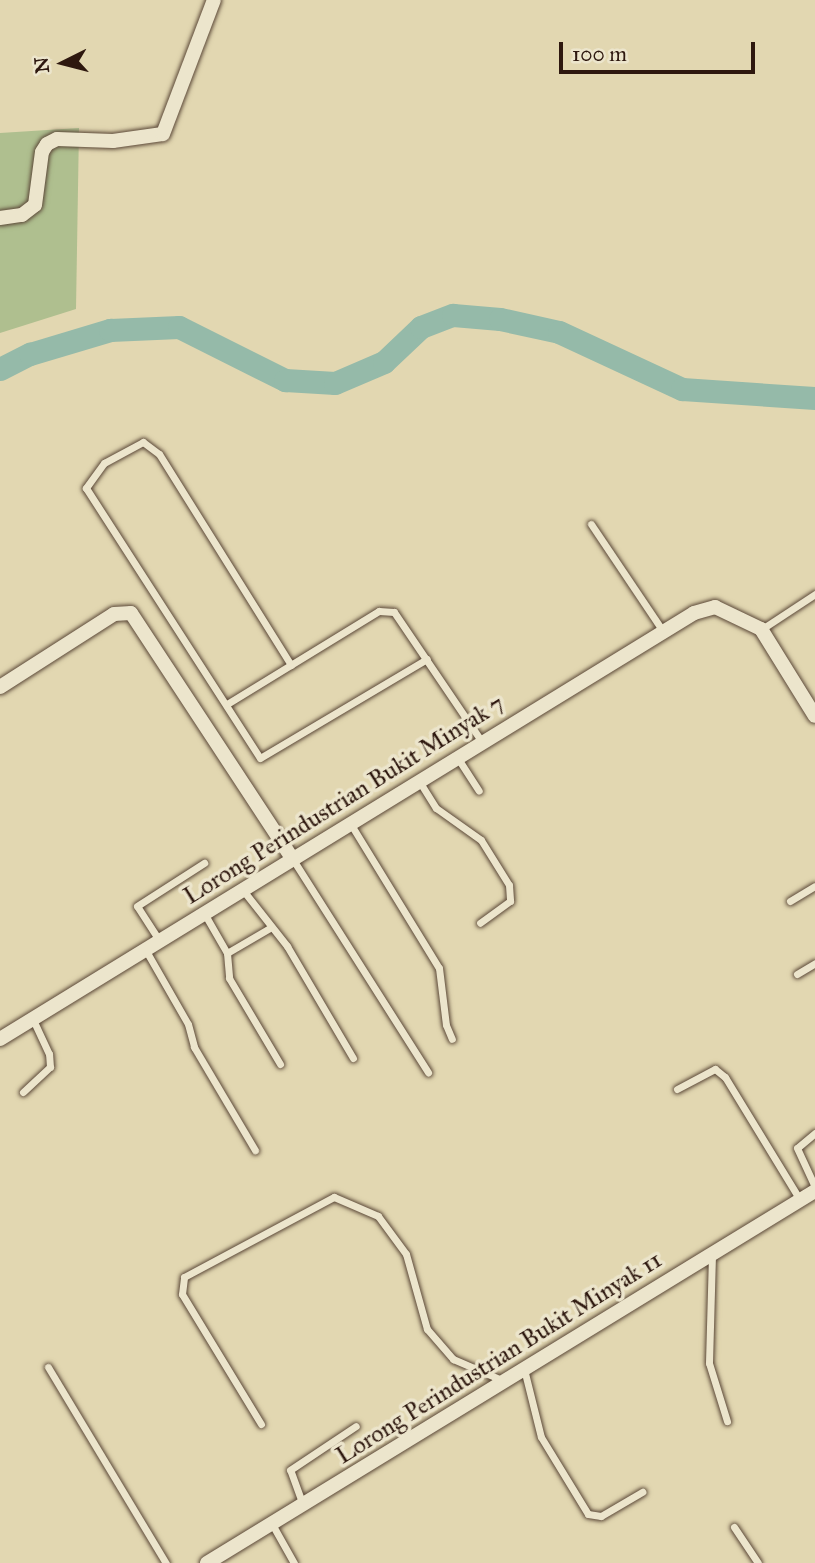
<!DOCTYPE html>
<html>
<head>
<meta charset="utf-8">
<style>
	body { margin:0 }
	#map { position:relative; width:815px; height:1563px; overflow:hidden; background:#e2d7b1; font-family:"IM FELL Great Primer",serif }
	div>[style] { position:absolute }
	[style*='--x'] { left:calc(var(--x)*1px); top:calc(var(--y)*1px); width:calc(var(--w)*1px); rotate:calc(var(--a)*1deg) }
	.green>* { inset:0; background:#afbf8f }
	.river>* { height:23px; margin:-11.5px; padding:0 11.5px; transform-origin:11.5px; border-radius:11.5px; background:#95baa9 }
	.roads { filter:drop-shadow(0 0 2px #5b4838) drop-shadow(0 0 2px #5b4838) }
	.service>* { height:7px; margin:-3.5px; padding:0 3.5px; transform-origin:3.5px; border-radius:3.5px; background:#ece5cc }
	.minor>* { height:14px; margin:-7px; padding:0 7px; transform-origin:7px; border-radius:7px; background:#ece5cc }
	span { translate:-50% -50%; white-space:nowrap; text-align:center; line-height:1.15; -webkit-text-stroke:7px #ece5cc; paint-order:stroke }
	.street-label { font-size:24px; color:#2e180f }
	.north { position:absolute; left:28px; top:28px; width:70px; height:70px; -webkit-text-stroke:5px #ece5cc; paint-order:stroke; rotate:264deg; font-size:19px; font-weight:700; line-height:28px; text-align:center; color:#2e180f }
	.north::after { content:''; display:block; margin:auto; width:24px; height:32px; background:#2e180f; clip-path:polygon(50% 0,100% 100%,50% 72%,0 100%) }
	.scale { position:absolute; left:559px; top:42px; width:196px; height:32px; box-sizing:border-box; border:4px solid #2e180f; border-top:0; padding-left:9px; font-size:21px; line-height:24px; white-space:nowrap; color:#2e180f; -webkit-text-stroke:5px #ece5cc; paint-order:stroke }
</style>
</head>
<body>
<div id="map">
	<div class="green">
		<i style="clip-path:polygon(79px 128px,76px 309px,0 333px,0 133px)"></i>
	</div>
	<div class="river">
		<i style="--x:0;--y:369;--w:34;--a:-27"></i>
		<i style="--x:30;--y:354;--w:84;--a:-16.7"></i>
		<i style="--x:110;--y:330;--w:69;--a:-2.5"></i>
		<i style="--x:179;--y:327;--w:119;--a:26.6"></i>
		<i style="--x:285;--y:380;--w:50;--a:3.4"></i>
		<i style="--x:335;--y:383;--w:53;--a:-23.2"></i>
		<i style="--x:384;--y:362;--w:51;--a:-43.4"></i>
		<i style="--x:421;--y:327;--w:34;--a:-21"></i>
		<i style="--x:453;--y:315;--w:47;--a:4.9"></i>
		<i style="--x:500;--y:319;--w:60;--a:12.4"></i>
		<i style="--x:559;--y:332;--w:136;--a:24.9"></i>
		<i style="--x:682;--y:389;--w:133;--a:3.9"></i>
	</div>
	<div class="roads">
		<div class="service">
			<i style="--x:591;--y:524;--w:129;--a:56.1"></i>
			<i style="--x:762;--y:629;--w:64;--a:-33.4"></i>
			<i style="--x:291;--y:665;--w:249;--a:-122"></i>
			<i style="--x:159;--y:454;--w:20;--a:-143"></i>
			<i style="--x:143;--y:442;--w:44;--a:151.7"></i>
			<i style="--x:104;--y:463;--w:31;--a:126"></i>
			<i style="--x:86;--y:488;--w:321;--a:57.2"></i>
			<i style="--x:260;--y:758;--w:194;--a:-30.7"></i>
			<i style="--x:227;--y:704;--w:178;--a:-31.5"></i>
			<i style="--x:379;--y:611;--w:15;--a:4"></i>
			<i style="--x:394;--y:612;--w:157;--a:55.9"></i>
			<i style="--x:457;--y:757;--w:40;--a:57.1"></i>
			<i style="--x:419;--y:781;--w:32;--a:58"></i>
			<i style="--x:436;--y:808;--w:55;--a:35.4"></i>
			<i style="--x:481;--y:840;--w:53;--a:58.1"></i>
			<i style="--x:509;--y:885;--w:16;--a:86"></i>
			<i style="--x:510;--y:901;--w:37;--a:144"></i>
			<i style="--x:350;--y:823;--w:170;--a:58.5"></i>
			<i style="--x:439;--y:968;--w:57;--a:83"></i>
			<i style="--x:446;--y:1025;--w:15;--a:67"></i>
			<i style="--x:292;--y:858;--w:254;--a:57.6"></i>
			<i style="--x:242;--y:889;--w:73;--a:51.7"></i>
			<i style="--x:287;--y:946;--w:130;--a:59.5"></i>
			<i style="--x:790;--y:901;--w:29;--a:-31"></i>
			<i style="--x:204;--y:913;--w:46;--a:60.1"></i>
			<i style="--x:227;--y:953;--w:25;--a:85"></i>
			<i style="--x:229;--y:978;--w:100;--a:59.3"></i>
			<i style="--x:159;--y:940;--w:40;--a:-122.9"></i>
			<i style="--x:137;--y:906;--w:80;--a:-32.7"></i>
			<i style="--x:145;--y:949;--w:86;--a:60.2"></i>
			<i style="--x:188;--y:1024;--w:24;--a:75"></i>
			<i style="--x:194;--y:1047;--w:120;--a:59.4"></i>
			<i style="--x:227;--y:953;--w:50;--a:-30.2"></i>
			<i style="--x:797;--y:974;--w:21;--a:-31"></i>
			<i style="--x:677;--y:1089;--w:43;--a:-27.8"></i>
			<i style="--x:715;--y:1069;--w:13;--a:39"></i>
			<i style="--x:725;--y:1077;--w:144;--a:58.6"></i>
			<i style="--x:23;--y:1092;--w:37;--a:-43"></i>
			<i style="--x:50;--y:1067;--w:13;--a:-94"></i>
			<i style="--x:49;--y:1054;--w:38;--a:-115"></i>
			<i style="--x:815;--y:1133;--w:23;--a:140"></i>
			<i style="--x:797;--y:1148;--w:43;--a:65.2"></i>
			<i style="--x:712;--y:1255;--w:108;--a:91.6"></i>
			<i style="--x:709;--y:1363;--w:61;--a:72.8"></i>
			<i style="--x:48;--y:1367;--w:229;--a:59"></i>
			<i style="--x:524;--y:1369;--w:70;--a:76"></i>
			<i style="--x:541;--y:1437;--w:90;--a:58.6"></i>
			<i style="--x:588;--y:1514;--w:13;--a:9"></i>
			<i style="--x:601;--y:1516;--w:48;--a:-30.3"></i>
			<i style="--x:261;--y:1424;--w:152;--a:-121.3"></i>
			<i style="--x:182;--y:1294;--w:17;--a:-83"></i>
			<i style="--x:184;--y:1277;--w:170;--a:-28.1"></i>
			<i style="--x:334;--y:1197;--w:48;--a:23.4"></i>
			<i style="--x:378;--y:1216;--w:47;--a:53.6"></i>
			<i style="--x:406;--y:1254;--w:78;--a:74.4"></i>
			<i style="--x:427;--y:1329;--w:40;--a:49"></i>
			<i style="--x:453;--y:1359;--w:56;--a:23.3"></i>
			<i style="--x:303;--y:1505;--w:37;--a:-110"></i>
			<i style="--x:290;--y:1470;--w:79;--a:-33.7"></i>
			<i style="--x:272;--y:1524;--w:45;--a:60.6"></i>
			<i style="--x:734;--y:1527;--w:43;--a:56.3"></i>
		</div>
		<div class="minor">
			<i style="--x:0;--y:218;--w:22;--a:-8"></i>
			<i style="--x:22;--y:215;--w:16;--a:-38"></i>
			<i style="--x:35;--y:205;--w:53;--a:-82.5"></i>
			<i style="--x:42;--y:152;--w:9;--a:-58"></i>
			<i style="--x:47;--y:144;--w:11;--a:-27"></i>
			<i style="--x:57;--y:139;--w:56;--a:2"></i>
			<i style="--x:113;--y:141;--w:50;--a:-8"></i>
			<i style="--x:163;--y:134;--w:143;--a:-69.2"></i>
			<i style="--x:0;--y:687;--w:135;--a:-32.6"></i>
			<i style="--x:114;--y:614;--w:17;--a:-3"></i>
			<i style="--x:131;--y:613;--w:293;--a:56.7"></i>
			<i style="--x:0;--y:1039;--w:814;--a:-31.54"></i>
			<i style="--x:694;--y:613;--w:22;--a:-16"></i>
			<i style="--x:715;--y:607;--w:51;--a:25.6"></i>
			<i style="--x:761;--y:629;--w:102;--a:58.2"></i>
			<i style="--x:207;--y:1563;--w:713;--a:-31.46"></i>
		</div>
	</div>
	<div class="street-label">
		<span style="left:344px;top:800px;rotate:-32deg">Lorong Perindustrian Bukit Minyak 7</span>
		<span style="left:499px;top:1358px;rotate:-32deg">Lorong Perindustrian Bukit Minyak 11</span>
	</div>
	<div class="north">N</div>
	<div class="scale">100 m</div>
</div>
</body>
</html>
